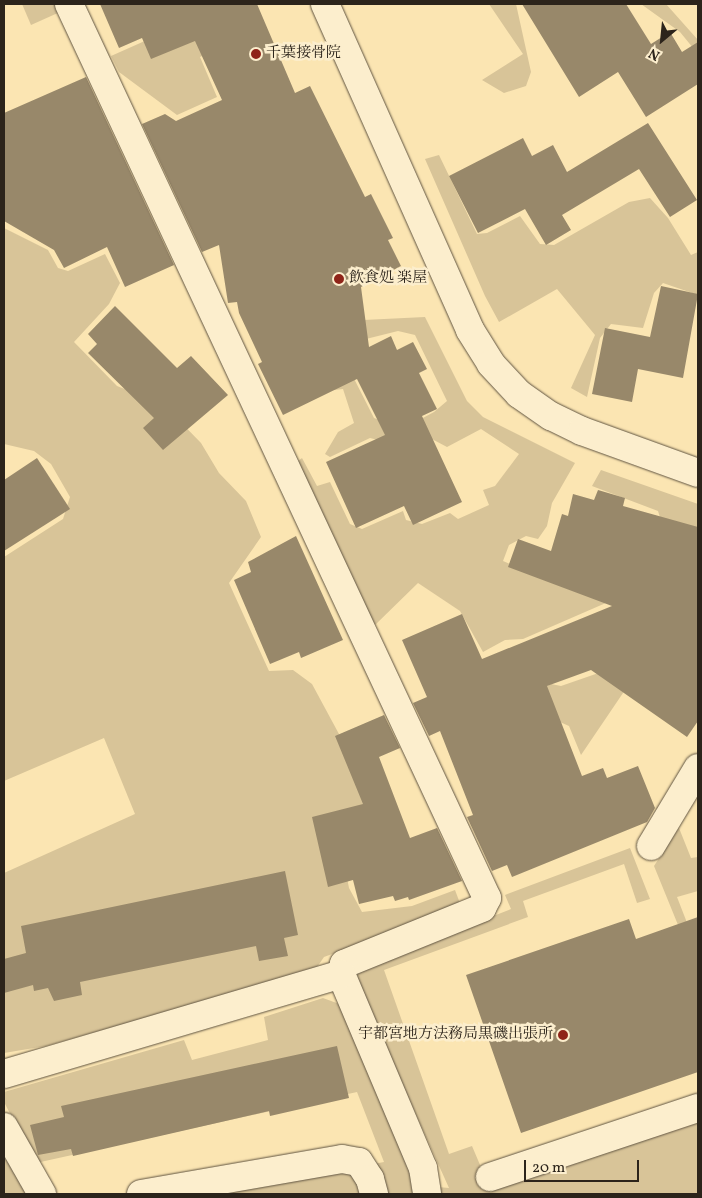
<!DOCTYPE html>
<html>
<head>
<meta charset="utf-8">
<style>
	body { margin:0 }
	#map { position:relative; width:702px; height:1198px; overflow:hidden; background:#fbe5b2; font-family:Vollkorn,"Noto Serif JP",serif }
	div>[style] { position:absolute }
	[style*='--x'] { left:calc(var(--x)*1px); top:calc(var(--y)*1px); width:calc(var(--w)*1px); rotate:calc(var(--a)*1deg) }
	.green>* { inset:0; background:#d8c498 }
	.building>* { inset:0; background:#98886a }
	.roads { filter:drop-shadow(0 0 1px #605441) drop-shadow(0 0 1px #605441) }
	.minor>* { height:28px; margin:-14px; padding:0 14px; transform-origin:14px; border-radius:14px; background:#fceecd }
	.dots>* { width:14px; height:14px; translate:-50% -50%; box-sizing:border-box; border:2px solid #fceecd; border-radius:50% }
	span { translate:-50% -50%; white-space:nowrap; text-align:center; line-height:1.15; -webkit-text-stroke:5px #fceecd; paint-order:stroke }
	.poi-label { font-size:15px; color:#2c241b }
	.left { translate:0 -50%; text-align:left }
	.right { translate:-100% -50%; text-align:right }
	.frame { position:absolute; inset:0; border:5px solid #2c241b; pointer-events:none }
	.north { position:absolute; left:637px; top:15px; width:50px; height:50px; -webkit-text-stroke:4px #fceecd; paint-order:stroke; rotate:208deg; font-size:14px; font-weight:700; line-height:20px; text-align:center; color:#2c241b }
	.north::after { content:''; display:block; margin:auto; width:18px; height:22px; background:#2c241b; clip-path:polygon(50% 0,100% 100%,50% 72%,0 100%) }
	.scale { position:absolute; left:524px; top:1160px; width:115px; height:22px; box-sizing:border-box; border:2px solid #2c241b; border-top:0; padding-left:6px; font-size:15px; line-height:18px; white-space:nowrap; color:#2c241b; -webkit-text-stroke:4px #fceecd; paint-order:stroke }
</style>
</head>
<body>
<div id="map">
	<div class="green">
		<i style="clip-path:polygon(22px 4px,56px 4px,60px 12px,31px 25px)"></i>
		<i style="clip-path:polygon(489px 4px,516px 4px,531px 72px,526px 86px,504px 93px,482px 80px,523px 54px)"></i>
		<i style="clip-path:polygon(641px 4px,666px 4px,698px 40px,698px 54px,680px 32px)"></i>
		<i style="clip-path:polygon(216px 25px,226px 45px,200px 57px,217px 97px,177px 115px,119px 72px,111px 56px,174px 28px)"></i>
		<i style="clip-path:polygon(439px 155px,477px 234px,487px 233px,520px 216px,540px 244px,554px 245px,629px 202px,650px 198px,668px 218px,691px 255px,698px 252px,698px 295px,663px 283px,654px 293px,643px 328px,611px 324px,600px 338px,587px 397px,571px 388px,595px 335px,557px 289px,499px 322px,485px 296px,425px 159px)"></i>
		<i style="clip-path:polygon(4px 228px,48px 250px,58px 268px,68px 271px,105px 254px,120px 283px,109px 304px,74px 342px,117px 386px,163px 404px,201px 443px,219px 473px,246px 501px,261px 537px,229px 583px,269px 671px,293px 670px,312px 684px,353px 760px,368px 823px,342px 852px,349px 888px,362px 912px,412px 906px,455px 890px,461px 906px,324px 957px,315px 970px,46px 1046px,4px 1053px,4px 873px,135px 814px,104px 738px,4px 781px,4px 557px,63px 519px,70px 497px,51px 464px,34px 451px,4px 444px)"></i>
		<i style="clip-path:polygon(425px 317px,467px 401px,483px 417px,575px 463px,552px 503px,547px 526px,538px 539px,526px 536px,509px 545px,503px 561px,563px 586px,663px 527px,658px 511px,592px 486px,601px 470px,698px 504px,698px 572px,687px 573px,665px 631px,581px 755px,569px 726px,551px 718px,482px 718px,551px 684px,561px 686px,639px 659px,615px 599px,523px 639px,505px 640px,483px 652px,460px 611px,418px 583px,374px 626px,297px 462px,302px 458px,317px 486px,330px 482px,350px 524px,362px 529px,403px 511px,406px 520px,422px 524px,450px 513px,458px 519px,489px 505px,483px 490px,495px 486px,519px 454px,481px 429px,447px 447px,430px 438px,382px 441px,370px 438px,330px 457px,325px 454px,338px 432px,354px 423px,343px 389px,334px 390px,318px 356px,343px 357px,374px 418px,385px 422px,406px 427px,434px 412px,447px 401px,415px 335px,398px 331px,366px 339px,302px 323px)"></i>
		<i style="clip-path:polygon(679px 828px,691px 858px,698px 857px,698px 891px,677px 897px,698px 951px,698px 974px,654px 866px)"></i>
		<i style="clip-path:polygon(630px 848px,650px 899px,637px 903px,624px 864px,523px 901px,528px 917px,384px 970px,449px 1154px,472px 1146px,486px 1179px,590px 1157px,698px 1123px,698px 1194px,213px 1194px,384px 1162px,357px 1092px,36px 1163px,4px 1102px,4px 1092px,184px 1040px,192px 1060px,268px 1040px,264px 1017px,323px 998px,342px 1005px,410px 1174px,438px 1187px,449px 1188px,357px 983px,358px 973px,371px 964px,511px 909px,505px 895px)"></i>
		<i style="clip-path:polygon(4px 1145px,31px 1194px,4px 1194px)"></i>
	</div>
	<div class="building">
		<i style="clip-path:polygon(100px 4px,257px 4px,295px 93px,310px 86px,365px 197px,371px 194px,393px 238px,388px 240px,401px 266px,361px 287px,369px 347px,391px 336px,397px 350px,413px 342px,427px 369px,419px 373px,437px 409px,422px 416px,462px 502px,413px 525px,404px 506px,356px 528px,326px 462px,385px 435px,357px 379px,283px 415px,258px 364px,262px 362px,239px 313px,237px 302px,228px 303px,219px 245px,202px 252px,142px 124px,165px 114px,176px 121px,222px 100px,195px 41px,151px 59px,142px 38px,119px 48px)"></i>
		<i style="clip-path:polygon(522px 4px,626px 4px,651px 44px,670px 32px,682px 52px,698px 42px,698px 84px,646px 117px,618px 72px,579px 97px)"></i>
		<i style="clip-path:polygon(86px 77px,174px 265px,125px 287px,107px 247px,64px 268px,54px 250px,4px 221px,4px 113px)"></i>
		<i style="clip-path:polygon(648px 123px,697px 200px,670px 217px,639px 169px,562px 215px,571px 230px,546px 245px,525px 209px,478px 233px,449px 176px,523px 138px,532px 156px,553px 145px,567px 172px)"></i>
		<i style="clip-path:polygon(661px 286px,698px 294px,683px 378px,638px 369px,632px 402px,592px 394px,605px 328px,650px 337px)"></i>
		<i style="clip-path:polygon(115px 306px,177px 368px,191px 356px,228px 395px,163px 450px,143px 428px,154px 418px,88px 353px,97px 344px,88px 334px)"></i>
		<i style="clip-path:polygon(37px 458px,70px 509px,4px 551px,4px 480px)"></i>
		<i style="clip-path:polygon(598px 490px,625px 498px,623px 506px,698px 527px,698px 721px,687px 737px,591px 670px,547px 686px,582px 776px,603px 768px,607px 778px,638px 766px,655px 808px,647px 822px,512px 877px,507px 865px,492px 871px,467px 817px,473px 815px,440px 731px,429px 736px,413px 703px,427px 697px,402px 640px,462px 614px,482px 659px,612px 606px,508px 567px,518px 539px,551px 551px,562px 514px,568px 516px,573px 494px,594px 500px)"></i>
		<i style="clip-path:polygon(296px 536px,343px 640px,301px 658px,299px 652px,270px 664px,234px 580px,251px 572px,248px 562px)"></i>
		<i style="clip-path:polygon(384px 715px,400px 748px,379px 757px,410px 838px,437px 828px,462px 881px,409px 900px,408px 897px,395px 901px,393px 896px,359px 904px,353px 880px,328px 887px,312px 817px,363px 804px,335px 736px)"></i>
		<i style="clip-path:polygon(285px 871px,298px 935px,284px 938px,288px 956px,259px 961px,256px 946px,80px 982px,82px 995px,54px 1001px,48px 988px,34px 991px,33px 985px,4px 993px,4px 959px,26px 953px,21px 926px)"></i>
		<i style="clip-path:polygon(698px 917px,698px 1072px,521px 1133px,466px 975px,629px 919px,636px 939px)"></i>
		<i style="clip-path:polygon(337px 1046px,349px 1098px,270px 1116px,269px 1111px,73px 1156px,71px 1149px,38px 1155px,30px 1125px,64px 1117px,61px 1106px)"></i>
	</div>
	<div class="roads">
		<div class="minor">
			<i style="--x:69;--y:4;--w:987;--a:64.94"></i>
			<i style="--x:487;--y:898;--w:11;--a:117"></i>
			<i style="--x:482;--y:908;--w:149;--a:157.9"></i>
			<i style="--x:344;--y:964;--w:10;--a:107"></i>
			<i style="--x:341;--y:974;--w:211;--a:67.1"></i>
			<i style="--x:423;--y:1168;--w:26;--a:81"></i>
			<i style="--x:325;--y:4;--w:357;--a:66"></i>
			<i style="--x:470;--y:330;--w:40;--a:58"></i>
			<i style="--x:491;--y:364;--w:41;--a:47"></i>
			<i style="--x:519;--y:394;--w:39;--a:35"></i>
			<i style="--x:551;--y:416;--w:34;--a:26"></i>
			<i style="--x:582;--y:431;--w:123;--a:19.9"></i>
			<i style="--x:651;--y:846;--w:91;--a:-58.9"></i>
			<i style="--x:4;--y:1074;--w:352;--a:-16.5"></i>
			<i style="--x:4;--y:1127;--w:77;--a:60.4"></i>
			<i style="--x:490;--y:1177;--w:219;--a:-18.4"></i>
			<i style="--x:141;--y:1194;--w:204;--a:-9.9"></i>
			<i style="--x:342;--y:1159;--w:17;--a:10"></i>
			<i style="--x:359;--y:1162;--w:20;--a:57"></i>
			<i style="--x:370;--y:1179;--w:16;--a:75"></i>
		</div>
	</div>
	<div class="dots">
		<i style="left:256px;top:54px;background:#8f2418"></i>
		<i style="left:339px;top:279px;background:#8f2418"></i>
		<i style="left:563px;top:1035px;background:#8f2418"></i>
	</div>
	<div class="poi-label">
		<span class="left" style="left:266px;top:54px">千葉接骨院</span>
		<span class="left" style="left:349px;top:279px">飲食処 楽屋</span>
		<span class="right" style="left:553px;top:1035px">宇都宮地方法務局黒磯出張所</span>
	</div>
	<div class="frame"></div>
	<div class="north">N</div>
	<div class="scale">20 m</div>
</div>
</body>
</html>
